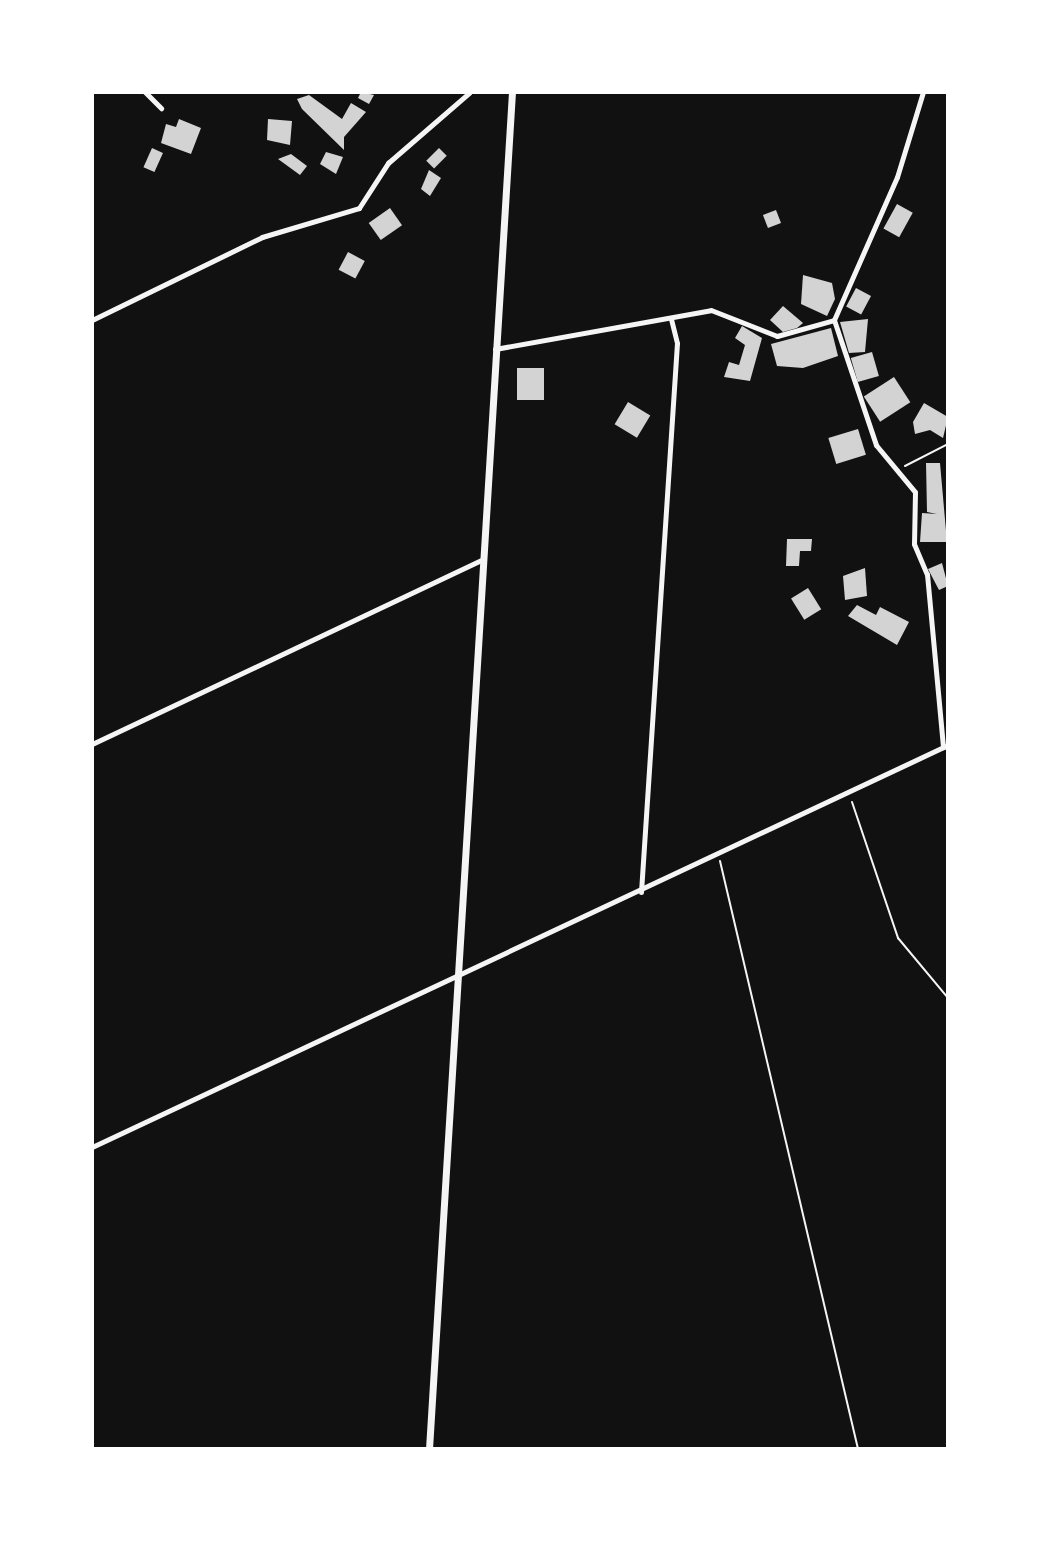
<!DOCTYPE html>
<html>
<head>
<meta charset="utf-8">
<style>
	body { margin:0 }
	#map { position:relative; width:1040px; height:1541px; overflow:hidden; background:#111; font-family:"IBM Plex Serif",serif }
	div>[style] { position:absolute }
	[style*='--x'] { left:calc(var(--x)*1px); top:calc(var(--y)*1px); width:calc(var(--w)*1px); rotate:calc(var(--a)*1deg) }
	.building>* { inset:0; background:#d3d3d3; transform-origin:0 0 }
	.path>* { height:2px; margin:-1px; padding:0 1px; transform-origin:1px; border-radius:1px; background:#f5f5f5 }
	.minor>* { height:5px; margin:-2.5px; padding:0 2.5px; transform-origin:2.5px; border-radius:2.5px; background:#f5f5f5 }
	.tertiary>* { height:7px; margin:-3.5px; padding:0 3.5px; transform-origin:3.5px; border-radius:3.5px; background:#f5f5f5 }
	span { translate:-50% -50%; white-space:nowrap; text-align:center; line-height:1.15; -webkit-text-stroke:8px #fff; paint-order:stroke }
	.frame { position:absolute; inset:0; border:94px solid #fff; pointer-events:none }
</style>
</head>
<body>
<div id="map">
	<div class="building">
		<i style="clip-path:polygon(361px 92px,374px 95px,369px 104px,358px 98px)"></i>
		<i style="clip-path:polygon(309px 95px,342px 119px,351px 103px,366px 112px,344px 137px,344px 150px,302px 109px,297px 99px)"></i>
		<i style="clip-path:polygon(179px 119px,201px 128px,191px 154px,161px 143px,166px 124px,176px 127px)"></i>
		<i style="clip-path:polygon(268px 119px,292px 121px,290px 145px,267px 140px)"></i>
		<i style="left:152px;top:148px;width:12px;height:21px;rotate:24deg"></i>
		<i style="left:439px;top:148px;width:11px;height:18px;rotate:45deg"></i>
		<i style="clip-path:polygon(326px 152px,343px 157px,336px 174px,320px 164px)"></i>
		<i style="clip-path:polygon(291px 154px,307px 166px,300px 175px,278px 159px)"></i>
		<i style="clip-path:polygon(429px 170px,441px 178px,430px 196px,421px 189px)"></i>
		<i style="left:897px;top:204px;width:18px;height:28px;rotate:29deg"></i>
		<i style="left:390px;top:208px;width:21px;height:26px;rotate:55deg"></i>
		<i style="left:776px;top:210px;width:14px;height:14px;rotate:69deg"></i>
		<i style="left:348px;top:252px;width:19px;height:20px;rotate:28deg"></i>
		<i style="clip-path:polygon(803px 275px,832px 283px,835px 299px,827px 316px,801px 304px)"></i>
		<i style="left:856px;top:288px;width:17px;height:21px;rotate:28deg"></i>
		<i style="clip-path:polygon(783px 306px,803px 323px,797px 328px,783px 332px,770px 320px)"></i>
		<i style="clip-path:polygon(868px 319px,865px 352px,849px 353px,840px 322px)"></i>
		<i style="clip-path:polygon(742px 326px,762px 338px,750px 381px,724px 377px,729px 362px,739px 365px,745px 345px,735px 338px)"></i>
		<i style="clip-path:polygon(831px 328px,838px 356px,803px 368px,777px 366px,771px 344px)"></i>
		<i style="left:872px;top:352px;width:25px;height:22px;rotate:74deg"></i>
		<i style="left:517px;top:368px;width:27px;height:32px"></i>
		<i style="left:894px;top:377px;width:30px;height:36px;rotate:57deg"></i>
		<i style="left:628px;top:402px;width:26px;height:26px;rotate:31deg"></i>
		<i style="clip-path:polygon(924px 403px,948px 417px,943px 438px,930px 430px,915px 434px,913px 422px)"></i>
		<i style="left:858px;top:429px;width:27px;height:31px;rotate:73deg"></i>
		<i style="clip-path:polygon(926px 463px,940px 463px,947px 542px,920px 542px,922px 513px,937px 514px,927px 512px)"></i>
		<i style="clip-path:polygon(787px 539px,812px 539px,811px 551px,800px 551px,799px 566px,786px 566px)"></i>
		<i style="clip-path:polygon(942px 563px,948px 586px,939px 590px,928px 569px)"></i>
		<i style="clip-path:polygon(865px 568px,867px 596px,845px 600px,843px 576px)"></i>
		<i style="left:808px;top:588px;width:25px;height:20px;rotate:58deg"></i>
		<i style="clip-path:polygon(857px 605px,876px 615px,880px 607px,909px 622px,897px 645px,848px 616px)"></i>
	</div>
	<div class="path">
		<i style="--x:905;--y:466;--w:48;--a:-27.1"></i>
		<i style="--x:852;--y:802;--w:144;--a:71.3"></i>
		<i style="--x:898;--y:938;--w:78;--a:50.2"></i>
		<i style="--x:720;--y:861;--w:604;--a:76.79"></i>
	</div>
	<div class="minor">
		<i style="--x:145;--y:92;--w:23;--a:45"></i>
		<i style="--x:923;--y:92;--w:89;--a:107"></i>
		<i style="--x:897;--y:177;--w:156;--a:113.8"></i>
		<i style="--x:834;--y:320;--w:132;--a:71.4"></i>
		<i style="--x:876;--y:445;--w:61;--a:50.3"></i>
		<i style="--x:915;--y:492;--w:52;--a:91.1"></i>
		<i style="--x:914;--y:544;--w:33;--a:67"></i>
		<i style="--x:927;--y:574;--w:174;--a:84.7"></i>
		<i style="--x:92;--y:320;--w:189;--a:-26"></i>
		<i style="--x:262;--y:237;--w:101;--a:-16.6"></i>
		<i style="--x:359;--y:208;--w:54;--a:-57.2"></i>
		<i style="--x:388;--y:163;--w:108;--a:-40.9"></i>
		<i style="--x:495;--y:349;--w:219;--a:-10.2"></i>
		<i style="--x:711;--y:310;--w:71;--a:21.5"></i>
		<i style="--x:777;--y:336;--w:59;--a:-15.7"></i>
		<i style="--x:92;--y:744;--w:430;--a:-25.3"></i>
		<i style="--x:641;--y:892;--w:550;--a:-86.25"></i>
		<i style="--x:677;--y:343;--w:25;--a:-104"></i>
		<i style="--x:92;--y:1147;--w:946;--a:-25.16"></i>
	</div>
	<div class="tertiary">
		<i style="--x:429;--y:1449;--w:1360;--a:-86.5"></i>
	</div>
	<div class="frame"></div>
</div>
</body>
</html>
